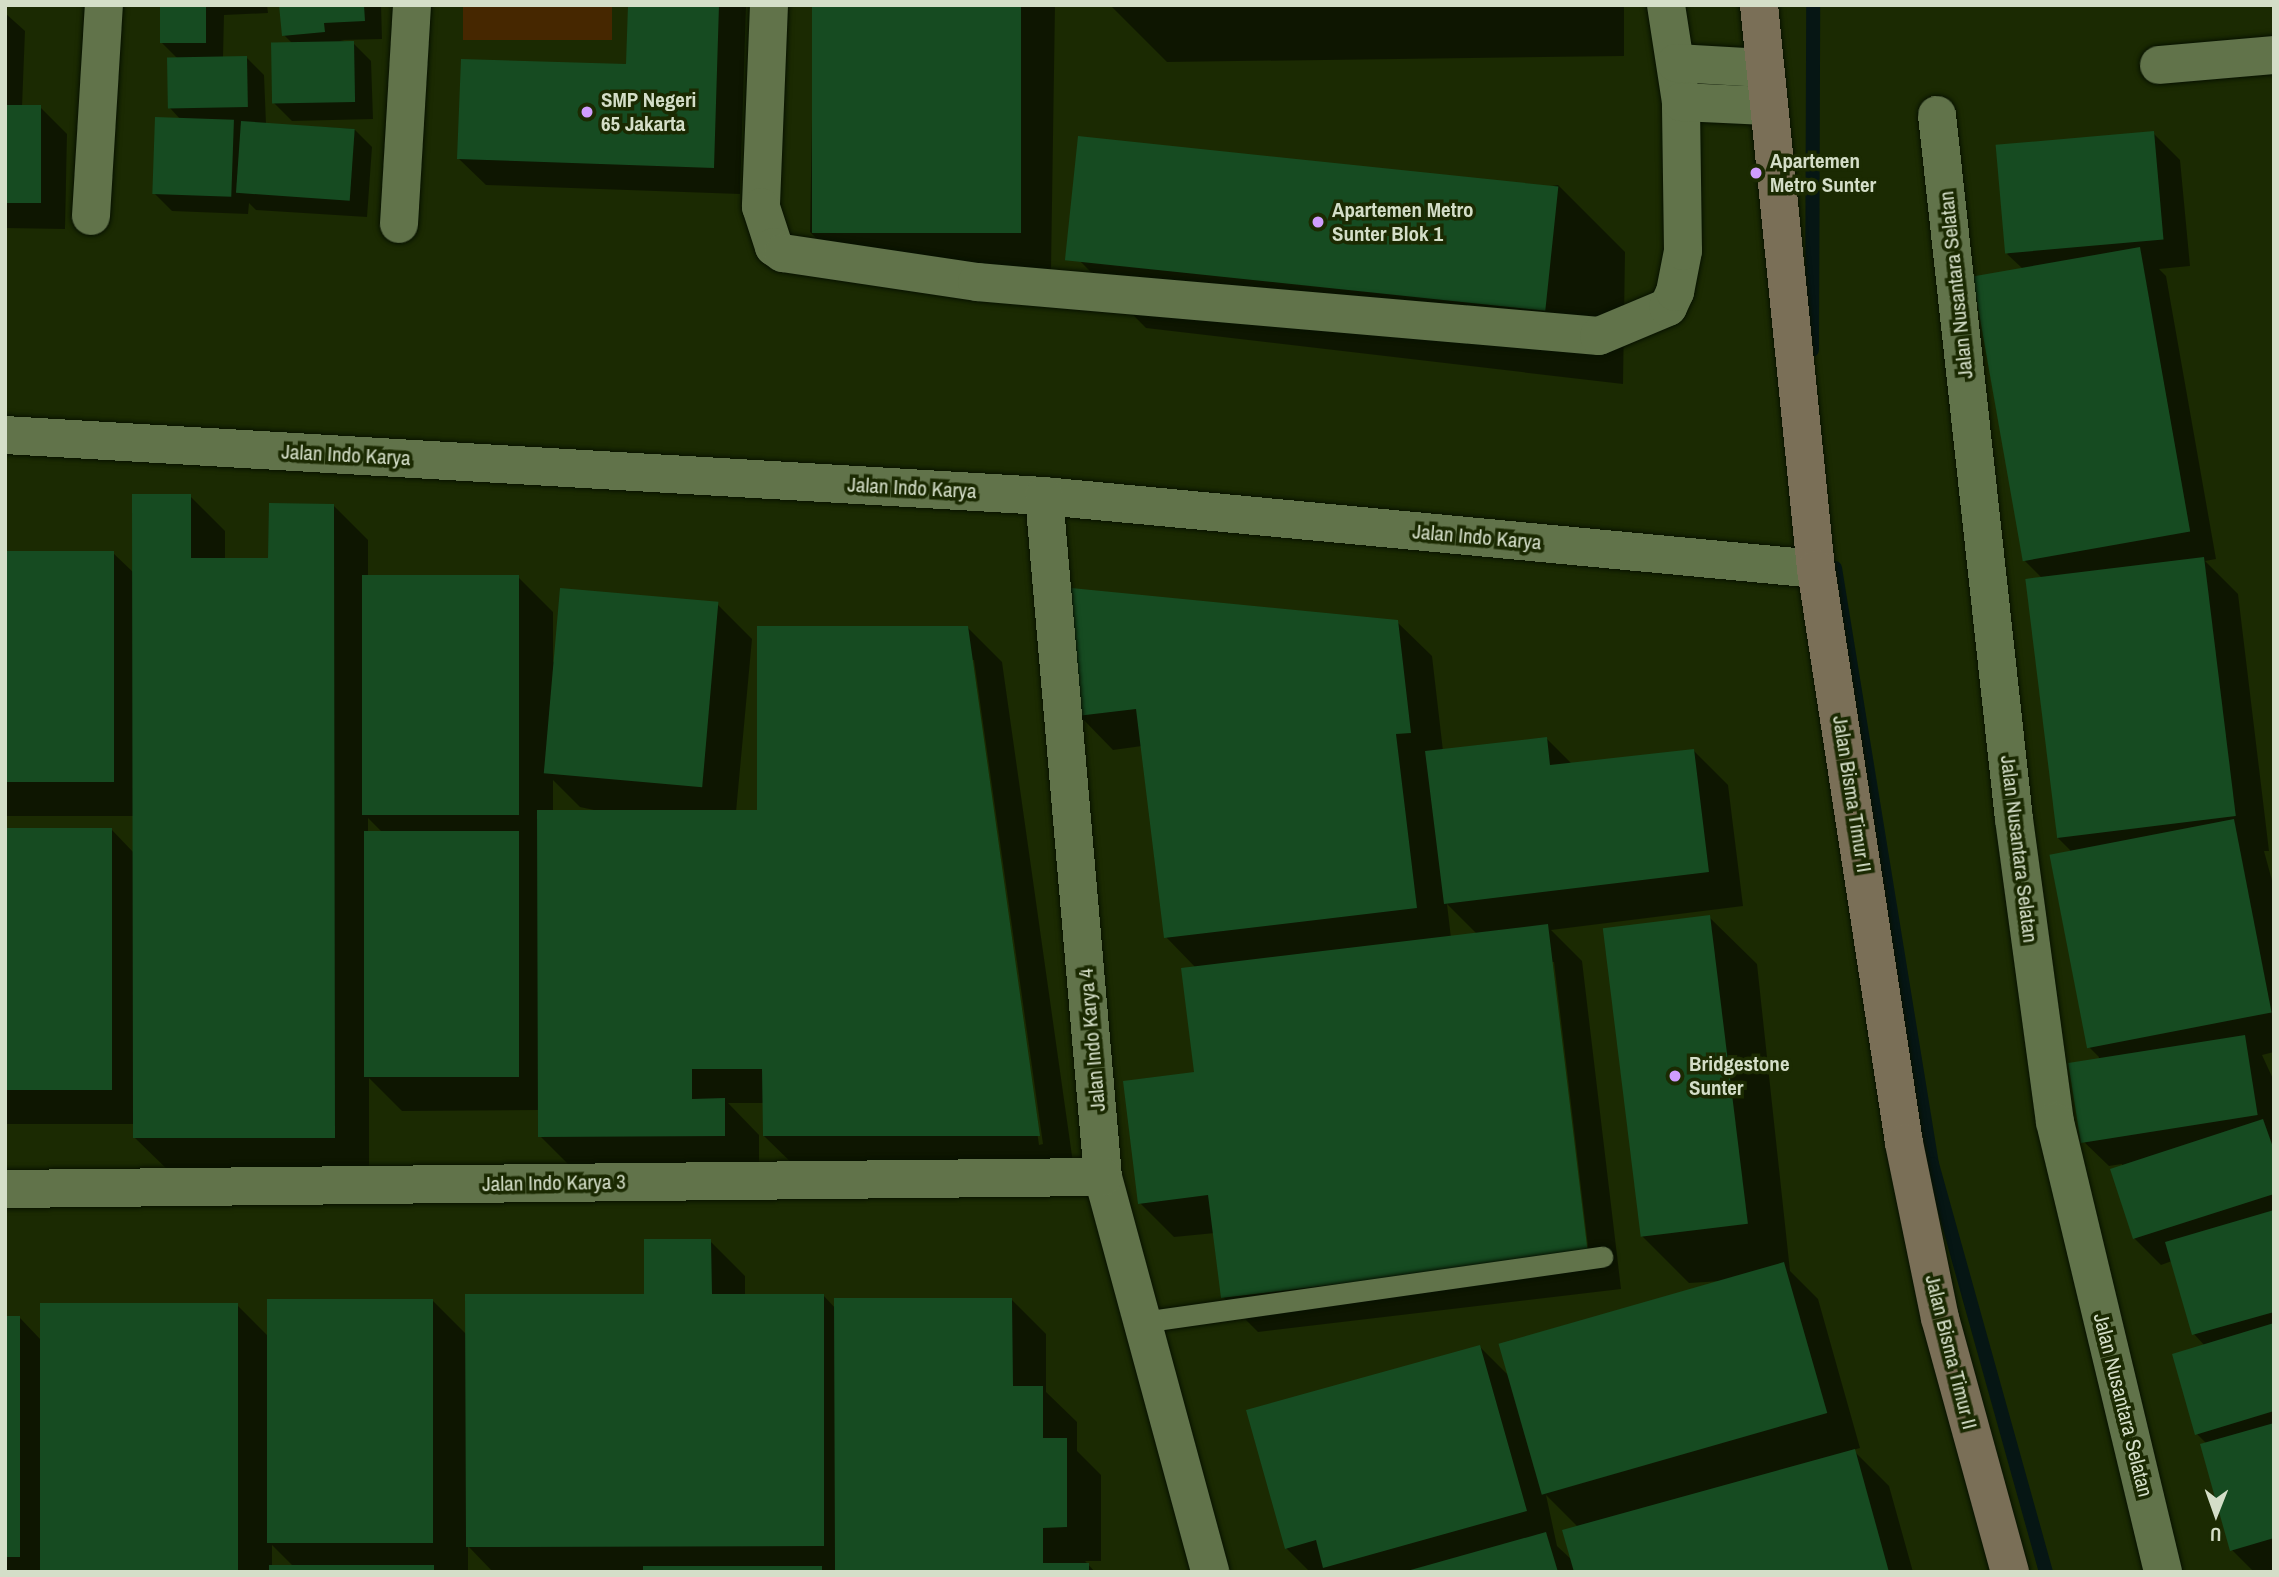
<!DOCTYPE html>
<html>
<head>
<meta charset="utf-8">
<style>
	body { margin:0 }
	#map { position:relative; width:2279px; height:1577px; overflow:hidden; background:#1b2a02; font-family:"Archivo Narrow",sans-serif }
	div>[style] { position:absolute }
	[style*='--x'] { left:calc(var(--x)*1px); top:calc(var(--y)*1px); width:calc(var(--w)*1px); rotate:calc(var(--a)*1deg) }
	.green>* { inset:0; background:#462700; transform-origin:0 0 }
	.shadow>* { inset:0; background:#0007 }
	.stream>* { height:14px; margin:-7px; padding:0 7px; transform-origin:7px; border-radius:7px; background:#061614 }
	.building>* { inset:0; background:#164b21; transform-origin:0 0 }
	.roads { filter:drop-shadow(0 0 2px #071100) drop-shadow(0 0 2px #071100) }
	.lane>* { height:21px; margin:-10.5px; padding:0 10.5px; transform-origin:10.5px; border-radius:10.5px; background:#61734a }
	.street>* { height:38px; margin:-19px; padding:0 19px; transform-origin:19px; border-radius:19px; background:#61734a }
	.secondary>* { height:38px; margin:-19px; padding:0 19px; transform-origin:19px; border-radius:19px; background:#7a6f57 }
	.dots>* { width:19px; height:19px; translate:-50% -50%; box-sizing:border-box; border:4px solid #1b2a02; border-radius:50% }
	span { translate:-50% -50%; white-space:nowrap; text-align:center; line-height:1.15; -webkit-text-stroke:7px #1b2a02; paint-order:stroke }
	.poi-label { font-size:21px; color:#d4dec8; font-weight:700 }
	.left { translate:0 -50%; text-align:left }
	.street-label { font-size:21px; color:#d4dec8 }
	.frame { position:absolute; inset:0; border:7px solid #d4dec8; pointer-events:none }
	.north { position:absolute; left:2181px; top:1479px; width:70px; height:70px; -webkit-text-stroke:5px #1b2a02; paint-order:stroke; rotate:181deg; font-size:19px; font-weight:700; line-height:28px; text-align:center; color:#d4dec8 }
	.north::after { content:''; display:block; margin:auto; width:24px; height:32px; background:#d4dec8; clip-path:polygon(50% 0,100% 100%,50% 72%,0 100%) }
</style>
</head>
<body>
<div id="map">
	<div class="green">
		<i style="left:463px;top:5px;width:149px;height:35px"></i>
	</div>
	<div class="shadow">
		<i style="clip-path:polygon(162px 5px,267px 5px,268px 13px,224px 15px,223px 58px,246px 57px,264px 75px,266px 124px,354px 129px,372px 147px,367px 217px,256px 210px,249px 203px,248px 214px,172px 211px,154px 193px,181px 120px,170px 108px,178px 59px,161px 42px)"></i>
		<i style="clip-path:polygon(281px 5px,381px 5px,382px 39px,340px 40px,353px 43px,371px 61px,373px 119px,292px 121px,274px 103px,293px 44px,284px 35px)"></i>
		<i style="clip-path:polygon(630px 5px,746px 5px,740px 194px,486px 185px,459px 159px,627px 66px)"></i>
		<i style="clip-path:polygon(814px 5px,1055px 5px,1051px 270px,845px 267px,810px 232px)"></i>
		<i style="clip-path:polygon(1110px 5px,1624px 5px,1624px 56px,1167px 62px)"></i>
		<i style="clip-path:polygon(5px 13px,25px 31px,22px 107px,40px 107px,67px 134px,65px 229px,5px 228px)"></i>
		<i style="clip-path:polygon(2153px 133px,2180px 160px,2190px 266px,2159px 269px,2166px 276px,2216px 559px,2205px 561px,2238px 594px,2269px 851px,2264px 851px,2274px 888px,2274px 1052px,2262px 1055px,2274px 1081px,2274px 1572px,2254px 1572px,2232px 1550px,2207px 1444px,2197px 1434px,2205px 1346px,2194px 1334px,2172px 1261px,2161px 1265px,2134px 1238px,2122px 1164px,2109px 1166px,2082px 1140px,2099px 1057px,2087px 1045px,2070px 850px,2057px 837px,2042px 578px,2025px 561px,2023px 269px,2007px 254px)"></i>
		<i style="clip-path:polygon(1558px 185px,1625px 252px,1623px 384px,1146px 328px,1079px 260px)"></i>
		<i style="clip-path:polygon(evenodd,190px 496px,225px 531px,225px 560px,270px 560px,333px 505px,368px 540px,368px 577px,518px 577px,553px 612px,553px 662px,717px 604px,752px 639px,736px 812px,758px 812px,967px 627px,1002px 662px,1074px 1170px,799px 1170px,764px 1136px,764px 1103px,728px 1103px,759px 1135px,759px 1170px,575px 1171px,540px 1136px,540px 1110px,402px 1111px,369px 1078px,369px 1172px,170px 1172px,135px 1138px,135px 1124px,5px 1124px,5px 830px,111px 829px,134px 853px,134px 816px,5px 816px,5px 552px,113px 553px,134px 573px,190px 496px,971px 660px,974px 660px,1043px 1144px,1039px 1145px,971px 660px,190px 496px,553px 780px,580px 807px,603px 812px,553px 812px,553px 780px,190px 496px,368px 818px,383px 833px,368px 833px,368px 818px)"></i>
		<i style="clip-path:polygon(evenodd,1397px 622px,1432px 656px,1443px 751px,1546px 738px,1572px 764px,1693px 750px,1728px 785px,1743px 906px,1551px 930px,1582px 961px,1621px 1289px,1258px 1332px,1223px 1297px,1215px 1233px,1174px 1237px,1140px 1203px,1196px 1074px,1196px 968px,1166px 937px,1142px 746px,1113px 750px,1079px 715px,1397px 622px,1447px 904px,1477px 934px,1451px 938px,1447px 904px,1397px 622px,1551px 962px,1554px 962px,1590px 1263px,1587px 1263px,1551px 962px)"></i>
		<i style="clip-path:polygon(evenodd,1709px 917px,1757px 964px,1790px 1271px,1818px 1299px,1860px 1448px,1853px 1450px,1889px 1486px,1913px 1572px,1310px 1572px,1286px 1548px,1480px 1347px,1510px 1377px,1722px 1281px,1689px 1283px,1642px 1236px,1709px 917px,1546px 1495px,1578px 1527px,1573px 1561px,1557px 1546px,1546px 1495px)"></i>
		<i style="clip-path:polygon(evenodd,710px 1241px,745px 1276px,745px 1296px,823px 1295px,836px 1309px,1011px 1299px,1046px 1334px,1046px 1392px,1077px 1422px,1077px 1451px,1101px 1475px,1101px 1561px,1085px 1561px,1095px 1572px,493px 1572px,468px 1546px,468px 1572px,5px 1572px,5px 1318px,20px 1318px,41px 1340px,237px 1305px,269px 1337px,432px 1300px,467px 1335px,645px 1296px,710px 1241px,272px 1545px,293px 1566px,272px 1566px,272px 1545px)"></i>
	</div>
	<div class="stream">
		<i style="--x:1812;--y:350;--w:345;--a:-89.8"></i>
		<i style="--x:1835;--y:568;--w:604;--a:80.76"></i>
		<i style="--x:1932;--y:1164;--w:424;--a:74.4"></i>
	</div>
	<div class="building">
		<i style="left:160px;top:5px;width:46px;height:38px"></i>
		<i style="clip-path:polygon(279px 5px,364px 5px,365px 21px,324px 23px,325px 32px,282px 36px)"></i>
		<i style="clip-path:polygon(628px 5px,719px 5px,714px 168px,457px 159px,461px 59px,626px 64px)"></i>
		<i style="left:812px;top:5px;width:209px;height:228px"></i>
		<i style="left:354px;top:41px;width:61px;height:83px;rotate:89deg"></i>
		<i style="left:247px;top:56px;width:51px;height:80px;rotate:89deg"></i>
		<i style="left:5px;top:105px;width:36px;height:98px"></i>
		<i style="left:155px;top:117px;width:79px;height:77px;rotate:2deg"></i>
		<i style="left:241px;top:121px;width:114px;height:72px;rotate:4deg"></i>
		<i style="left:2154px;top:131px;width:109px;height:159px;rotate:85deg"></i>
		<i style="left:1078px;top:136px;width:483px;height:125px;rotate:6deg"></i>
		<i style="left:2140px;top:247px;width:289px;height:170px;rotate:80deg"></i>
		<i style="clip-path:polygon(132px 494px,191px 494px,191px 558px,268px 558px,269px 503px,334px 504px,335px 1138px,133px 1138px)"></i>
		<i style="left:5px;top:551px;width:109px;height:231px"></i>
		<i style="left:2204px;top:557px;width:261px;height:180px;rotate:83deg"></i>
		<i style="left:519px;top:575px;width:240px;height:157px;rotate:90deg"></i>
		<i style="clip-path:polygon(1061px 587px,1398px 620px,1411px 733px,1396px 734px,1417px 908px,1164px 938px,1136px 709px,1077px 716px)"></i>
		<i style="left:560px;top:588px;width:159px;height:186px;rotate:5deg"></i>
		<i style="clip-path:polygon(757px 626px,968px 626px,1040px 1136px,763px 1136px,762px 1069px,692px 1069px,692px 1099px,725px 1098px,725px 1136px,538px 1137px,537px 810px,757px 810px)"></i>
		<i style="clip-path:polygon(1547px 737px,1550px 765px,1694px 749px,1709px 872px,1444px 904px,1425px 751px)"></i>
		<i style="left:2234px;top:819px;width:197px;height:188px;rotate:79deg"></i>
		<i style="left:5px;top:828px;width:107px;height:262px"></i>
		<i style="left:364px;top:831px;width:155px;height:246px"></i>
		<i style="left:1710px;top:915px;width:311px;height:108px;rotate:83deg"></i>
		<i style="clip-path:polygon(1548px 924px,1588px 1254px,1221px 1298px,1208px 1195px,1138px 1204px,1123px 1081px,1194px 1072px,1181px 968px)"></i>
		<i style="left:2245px;top:1035px;width:81px;height:179px;rotate:81deg"></i>
		<i style="clip-path:polygon(2263px 1119px,2274px 1150px,2274px 1194px,2133px 1239px,2110px 1169px)"></i>
		<i style="clip-path:polygon(2274px 1210px,2274px 1312px,2192px 1335px,2165px 1242px)"></i>
		<i style="clip-path:polygon(644px 1239px,711px 1239px,712px 1294px,824px 1294px,824px 1546px,466px 1547px,465px 1294px,644px 1294px)"></i>
		<i style="left:1784px;top:1262px;width:157px;height:297px;rotate:74deg"></i>
		<i style="clip-path:polygon(834px 1298px,1012px 1298px,1013px 1386px,1043px 1386px,1043px 1438px,1067px 1438px,1067px 1527px,1043px 1528px,1043px 1563px,1089px 1563px,1089px 1572px,835px 1572px)"></i>
		<i style="left:267px;top:1299px;width:166px;height:244px"></i>
		<i style="left:40px;top:1303px;width:198px;height:269px"></i>
		<i style="left:5px;top:1316px;width:15px;height:241px"></i>
		<i style="clip-path:polygon(2274px 1323px,2274px 1411px,2195px 1435px,2172px 1354px)"></i>
		<i style="clip-path:polygon(1480px 1345px,1527px 1511px,1323px 1568px,1316px 1540px,1285px 1549px,1246px 1410px)"></i>
		<i style="clip-path:polygon(2274px 1423px,2274px 1538px,2230px 1551px,2200px 1444px)"></i>
		<i style="clip-path:polygon(1855px 1449px,1889px 1572px,1574px 1572px,1562px 1530px)"></i>
		<i style="clip-path:polygon(1546px 1532px,1558px 1572px,1407px 1572px,1407px 1571px)"></i>
		<i style="left:269px;top:1565px;width:165px;height:7px"></i>
		<i style="left:643px;top:1566px;width:179px;height:6px"></i>
	</div>
	<div class="roads">
		<div class="lane">
			<i style="--x:1143;--y:1322;--w:464;--a:-8.1"></i>
		</div>
		<div class="street">
			<i style="--x:769;--y:5;--w:202;--a:92.3"></i>
			<i style="--x:761;--y:207;--w:42;--a:72"></i>
			<i style="--x:774;--y:247;--w:11;--a:34"></i>
			<i style="--x:783;--y:253;--w:196;--a:8.5"></i>
			<i style="--x:977;--y:282;--w:624;--a:4.96"></i>
			<i style="--x:1599;--y:336;--w:75;--a:-22.8"></i>
			<i style="--x:1668;--y:307;--w:17;--a:-65"></i>
			<i style="--x:1675;--y:292;--w:42;--a:-79"></i>
			<i style="--x:1683;--y:251;--w:149;--a:-90.8"></i>
			<i style="--x:1681;--y:102;--w:98;--a:-98.8"></i>
			<i style="--x:1676;--y:63;--w:87;--a:3.3"></i>
			<i style="--x:2159;--y:65;--w:115;--a:-5"></i>
			<i style="--x:1681;--y:102;--w:86;--a:2.7"></i>
			<i style="--x:1937;--y:115;--w:708;--a:83.76"></i>
			<i style="--x:2014;--y:819;--w:306;--a:82.3"></i>
			<i style="--x:2055;--y:1122;--w:463;--a:76.5"></i>
			<i style="--x:91;--y:216;--w:211;--a:-86.5"></i>
			<i style="--x:399;--y:224;--w:219;--a:-86.6"></i>
			<i style="--x:5;--y:435;--w:1041;--a:3.36"></i>
			<i style="--x:1044;--y:496;--w:775;--a:5.4"></i>
			<i style="--x:1044;--y:496;--w:684;--a:85.05"></i>
			<i style="--x:1103;--y:1177;--w:409;--a:74.8"></i>
			<i style="--x:5;--y:1189;--w:1098;--a:-0.63"></i>
		</div>
		<div class="secondary">
			<i style="--x:1759;--y:5;--w:567;--a:84.23"></i>
			<i style="--x:1816;--y:569;--w:581;--a:81.28"></i>
			<i style="--x:1904;--y:1143;--w:179;--a:78.4"></i>
			<i style="--x:1940;--y:1318;--w:263;--a:74.6"></i>
		</div>
	</div>
	<div class="dots">
		<i style="left:587px;top:112px;background:#d09dfe"></i>
		<i style="left:1756px;top:173px;background:#d09dfe"></i>
		<i style="left:1318px;top:222px;background:#d09dfe"></i>
		<i style="left:1675px;top:1076px;background:#d09dfe"></i>
	</div>
	<div class="poi-label">
		<span class="left" style="left:601px;top:112px">SMP Negeri<br>65 Jakarta</span>
		<span class="left" style="left:1770px;top:173px">Apartemen<br>Metro Sunter</span>
		<span class="left" style="left:1332px;top:222px">Apartemen Metro<br>Sunter Blok 1</span>
		<span class="left" style="left:1689px;top:1076px">Bridgestone<br>Sunter</span>
	</div>
	<div class="street-label">
		<span style="left:1956px;top:285px;rotate:-96deg">Jalan Nusantara Selatan</span>
		<span style="left:346px;top:455px;rotate:3deg">Jalan Indo Karya</span>
		<span style="left:912px;top:488px;rotate:3deg">Jalan Indo Karya</span>
		<span style="left:1477px;top:537px;rotate:5deg">Jalan Indo Karya</span>
		<span style="left:1852px;top:794px;rotate:81deg">Jalan Bisma Timur II</span>
		<span style="left:2019px;top:849px;rotate:83deg">Jalan Nusantara Selatan</span>
		<span style="left:1092px;top:1040px;rotate:-95deg">Jalan Indo Karya 4</span>
		<span style="left:554px;top:1183px;rotate:-1deg">Jalan Indo Karya 3</span>
		<span style="left:1951px;top:1352px;rotate:76deg">Jalan Bisma Timur II</span>
		<span style="left:2123px;top:1405px;rotate:76deg">Jalan Nusantara Selatan</span>
	</div>
	<div class="frame"></div>
	<div class="north">U</div>
</div>
</body>
</html>
